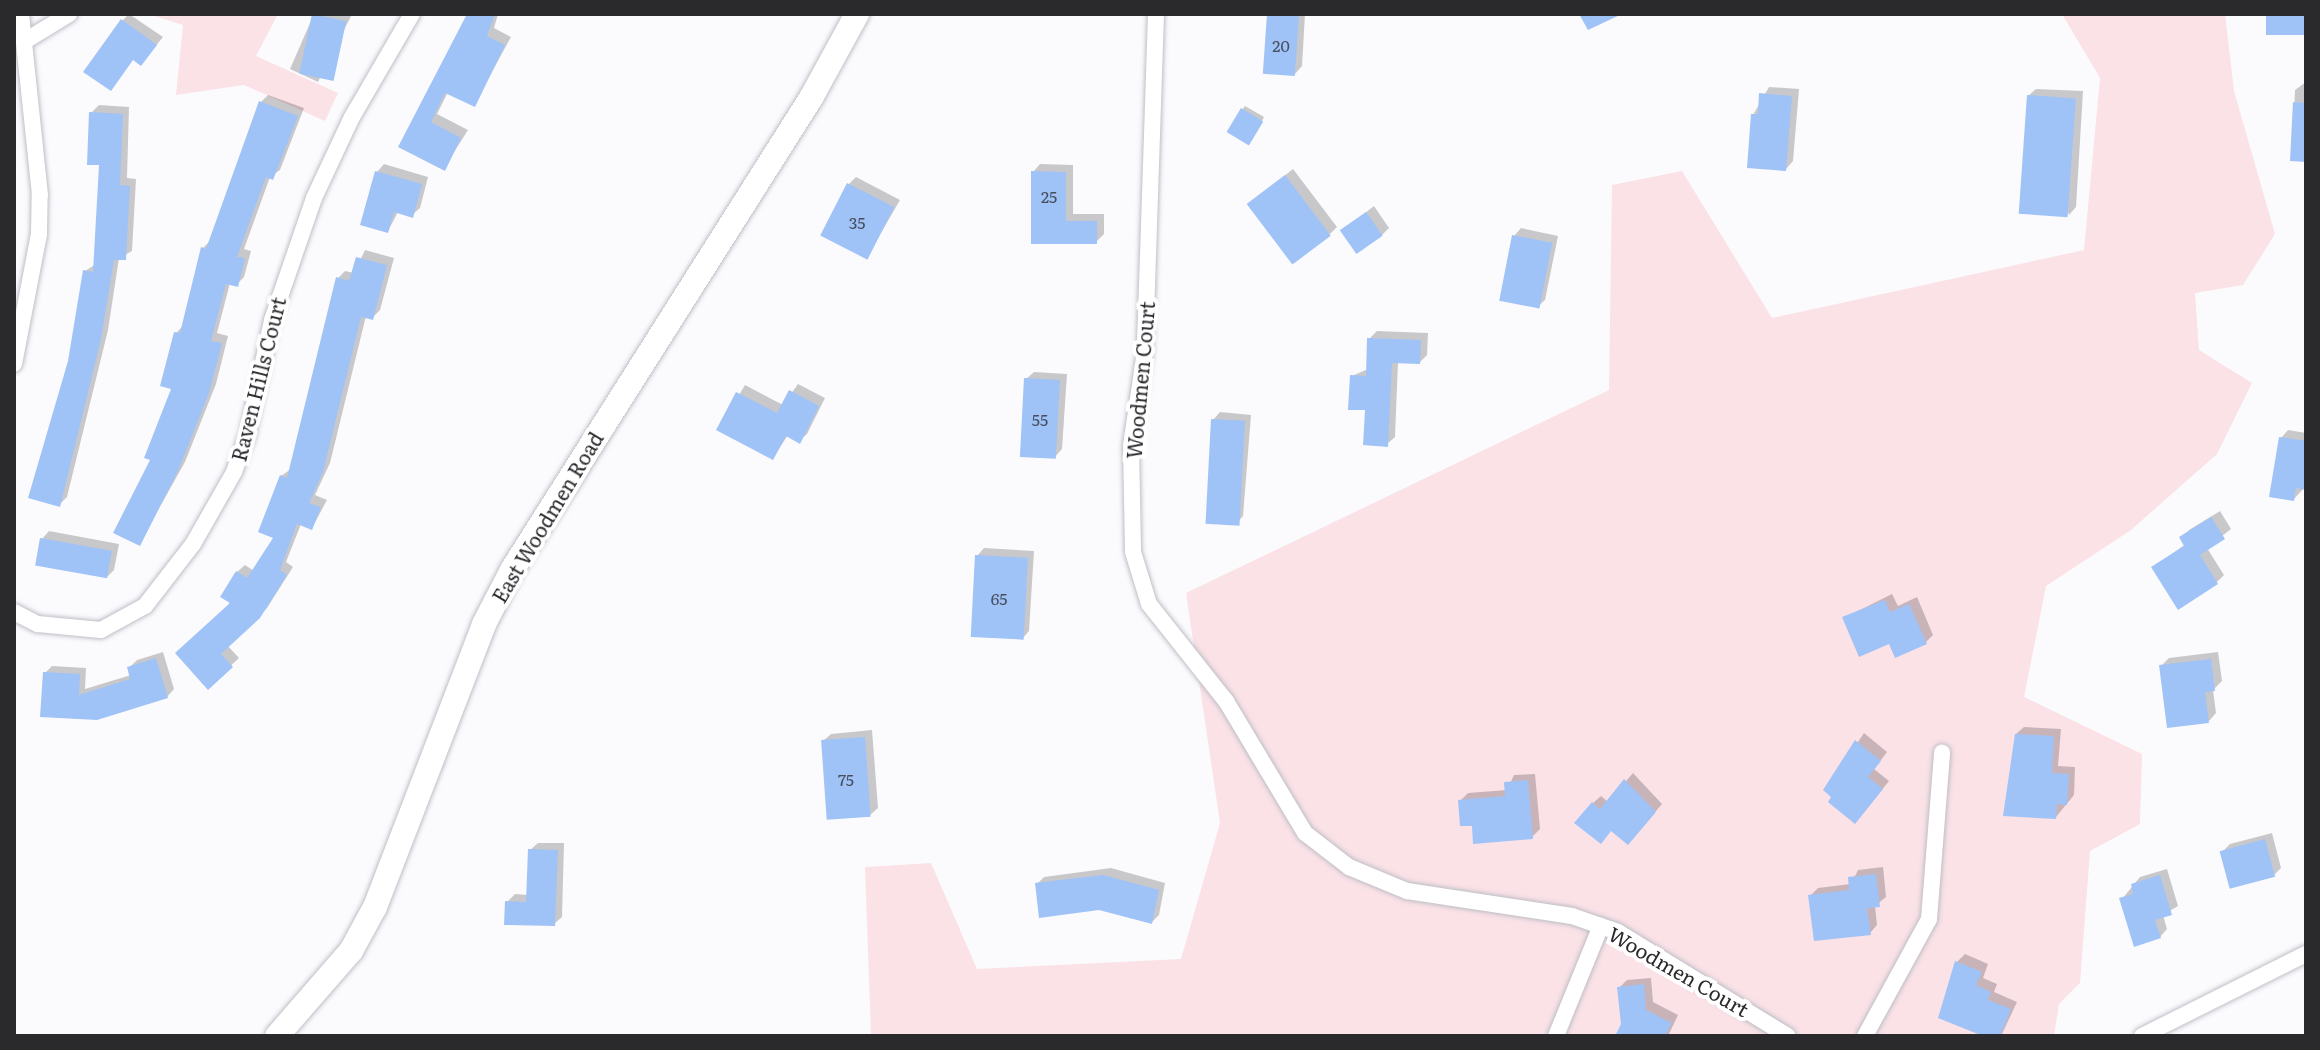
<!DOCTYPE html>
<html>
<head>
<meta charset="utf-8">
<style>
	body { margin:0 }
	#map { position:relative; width:2320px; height:1050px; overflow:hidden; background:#fbfbfe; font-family:Literata,serif }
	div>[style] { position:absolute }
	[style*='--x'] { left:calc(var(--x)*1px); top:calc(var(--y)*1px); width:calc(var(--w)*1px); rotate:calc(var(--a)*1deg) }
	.green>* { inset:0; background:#fae2e7 }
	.shadow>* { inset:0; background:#0003 }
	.building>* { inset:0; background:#9fc2f7; transform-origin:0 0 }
	.roads { filter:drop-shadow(0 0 2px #bfbec6) drop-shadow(0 0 2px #bfbec6) }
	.street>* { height:16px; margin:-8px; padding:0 8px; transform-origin:8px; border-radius:8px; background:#fff }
	.secondary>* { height:24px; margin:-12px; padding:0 12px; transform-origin:12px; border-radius:12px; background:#fff }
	span { translate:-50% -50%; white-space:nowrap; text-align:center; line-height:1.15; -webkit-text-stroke:8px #fff; paint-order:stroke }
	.number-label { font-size:16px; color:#474f5f }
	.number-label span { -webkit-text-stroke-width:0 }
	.street-label { font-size:20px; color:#2a292c }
	.frame { position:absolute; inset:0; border:16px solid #2a292c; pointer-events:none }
</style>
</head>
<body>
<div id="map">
	<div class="green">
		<i style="clip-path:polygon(148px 14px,278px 14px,256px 56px,338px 93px,325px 121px,244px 85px,176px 95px,183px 25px)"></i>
		<i style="clip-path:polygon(2062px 14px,2225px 14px,2234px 91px,2275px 234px,2243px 285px,2195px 293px,2199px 350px,2252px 383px,2217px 454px,2131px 530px,2046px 586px,2024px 697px,2142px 754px,2140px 824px,2090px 851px,2080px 983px,2059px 1004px,2054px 1036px,871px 1036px,865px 867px,931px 863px,977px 969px,1181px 959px,1220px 823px,1186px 593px,1609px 390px,1612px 185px,1682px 171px,1772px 318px,2084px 250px,2100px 78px)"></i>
	</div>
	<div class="shadow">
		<i style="clip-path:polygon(129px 14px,163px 37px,141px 64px,122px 21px)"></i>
		<i style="clip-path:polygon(314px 14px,352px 14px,318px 82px,290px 69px)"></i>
		<i style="clip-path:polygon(469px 14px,498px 14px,494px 28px,511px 37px,474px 105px,448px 92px,437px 114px,468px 130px,444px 168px,401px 146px)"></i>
		<i style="clip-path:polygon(1305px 14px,1302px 66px,1295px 74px,1269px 15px)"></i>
		<i style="clip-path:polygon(2306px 82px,2306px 160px,2292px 159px,2295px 90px)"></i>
		<i style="clip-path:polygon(1769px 87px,1799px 89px,1793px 161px,1786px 169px,1753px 115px)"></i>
		<i style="clip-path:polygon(2036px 89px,2083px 91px,2076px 207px,2069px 215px,2028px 96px)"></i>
		<i style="clip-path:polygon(268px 95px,304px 108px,280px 170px,270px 177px,244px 249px,251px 251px,244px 277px,237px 284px,230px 283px,217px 333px,228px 336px,216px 384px,185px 462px,139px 544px,152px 459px,174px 388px,176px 333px,184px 325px,203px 248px,211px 240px,261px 102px)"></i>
		<i style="clip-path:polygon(99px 105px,129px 107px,127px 178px,136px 179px,132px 251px,119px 258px,108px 330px,67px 497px,59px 505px,70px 361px,85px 271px,96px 264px,101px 163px,91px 113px)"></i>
		<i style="clip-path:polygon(1245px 106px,1264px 117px,1252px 140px,1242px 110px)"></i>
		<i style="clip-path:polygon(384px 164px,428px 177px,420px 208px,412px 215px,398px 212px,388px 231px,377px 172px)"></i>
		<i style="clip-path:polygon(1040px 164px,1073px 165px,1073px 214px,1104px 214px,1104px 234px,1096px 242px,1033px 242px,1033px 172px)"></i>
		<i style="clip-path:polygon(1293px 169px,1337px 227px,1330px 234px,1257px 197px)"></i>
		<i style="clip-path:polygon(856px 177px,900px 200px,867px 257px,848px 185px)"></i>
		<i style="clip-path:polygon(1374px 206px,1389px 228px,1382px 235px,1342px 231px)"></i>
		<i style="clip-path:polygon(1521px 228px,1558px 236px,1545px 300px,1537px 307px,1514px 236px)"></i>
		<i style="clip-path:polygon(365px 250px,394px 258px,380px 310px,372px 318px,366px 316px,330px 463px,315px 495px,327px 500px,312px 528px,301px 524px,286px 562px,293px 567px,267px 608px,228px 646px,239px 658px,208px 687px,237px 572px,245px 565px,254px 571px,276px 537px,281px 476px,291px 469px,338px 278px,345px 271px,354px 273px)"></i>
		<i style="clip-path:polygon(1377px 331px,1428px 333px,1427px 355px,1420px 362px,1398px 362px,1395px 437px,1387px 444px,1352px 376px,1368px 369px,1369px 339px)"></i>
		<i style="clip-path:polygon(1034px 372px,1067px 374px,1062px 449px,1055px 457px,1026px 379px)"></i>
		<i style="clip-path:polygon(798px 384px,825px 398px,807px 434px,799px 441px,788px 435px,773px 458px,719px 429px,745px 385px,783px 405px)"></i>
		<i style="clip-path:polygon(1220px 412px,1251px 415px,1243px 516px,1236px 524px,1213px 420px)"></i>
		<i style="clip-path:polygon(2288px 430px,2306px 433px,2306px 486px,2294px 499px,2281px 438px)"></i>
		<i style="clip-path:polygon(2220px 511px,2231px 529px,2207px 548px,2224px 575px,2217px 582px,2153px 567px,2186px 544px,2182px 538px,2189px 530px)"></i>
		<i style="clip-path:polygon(49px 531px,119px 544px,114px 570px,107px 577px,42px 539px)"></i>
		<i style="clip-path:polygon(984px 548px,1034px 551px,1029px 631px,1022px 639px,977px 556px)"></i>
		<i style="clip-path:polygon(1892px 594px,1898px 606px,1917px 597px,1933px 635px,1925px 643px,1844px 618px)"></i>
		<i style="clip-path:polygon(163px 652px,174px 689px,167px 697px,42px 715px,45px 673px,52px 666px,86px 668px,85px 689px,131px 675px,129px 668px,137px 660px)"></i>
		<i style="clip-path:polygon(2218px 652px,2222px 681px,2213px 690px,2216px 713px,2209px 721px,2161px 666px,2169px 658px)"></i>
		<i style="clip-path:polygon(2024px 727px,2061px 729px,2058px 766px,2075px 767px,2074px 795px,2056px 817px,2016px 734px)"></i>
		<i style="clip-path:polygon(872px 730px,878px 808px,870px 815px,823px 741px,831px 734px)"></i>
		<i style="clip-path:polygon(1864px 733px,1887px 752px,1874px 769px,1889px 781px,1862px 814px,1826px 790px)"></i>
		<i style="clip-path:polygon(1633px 773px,1662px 804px,1628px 843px,1593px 803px,1601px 796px,1608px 802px)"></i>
		<i style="clip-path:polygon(1535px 774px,1540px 829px,1532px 837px,1474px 823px,1460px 801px,1468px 793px,1507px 790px,1514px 775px)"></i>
		<i style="clip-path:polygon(2272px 833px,2281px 868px,2274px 875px,2222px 852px,2230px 844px)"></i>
		<i style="clip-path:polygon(538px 843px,564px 843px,562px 917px,554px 924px,507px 902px,515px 894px,529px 895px,530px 850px)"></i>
		<i style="clip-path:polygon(1883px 867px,1886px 897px,1875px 906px,1877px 925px,1870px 933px,1810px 896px,1818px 888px,1851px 884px,1858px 870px)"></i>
		<i style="clip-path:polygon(1111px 868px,1165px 883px,1159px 915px,1152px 922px,1037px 884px,1044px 877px)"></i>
		<i style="clip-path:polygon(2167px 869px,2178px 906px,2163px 915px,2167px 929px,2160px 937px,2122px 899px,2140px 877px)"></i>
		<i style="clip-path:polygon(1965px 954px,1988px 964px,1983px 978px,1997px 984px,1994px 992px,2017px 1002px,2001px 1036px,1940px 1017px,1957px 962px)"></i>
		<i style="clip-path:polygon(1651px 978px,1653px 1002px,1678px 1015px,1668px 1036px,1617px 1036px,1623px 1025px,1619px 988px,1627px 980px)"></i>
	</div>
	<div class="building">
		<i style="left:312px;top:14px;width:35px;height:61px;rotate:12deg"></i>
		<i style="clip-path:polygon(467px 14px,495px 14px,487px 36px,505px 45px,475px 107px,445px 93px,431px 122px,461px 138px,445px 171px,398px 147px)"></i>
		<i style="left:1267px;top:14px;width:32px;height:60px;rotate:4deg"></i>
		<i style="clip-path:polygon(1579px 14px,1622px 14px,1588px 30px)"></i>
		<i style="left:2266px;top:14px;width:39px;height:21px"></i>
		<i style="clip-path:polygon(121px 19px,157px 45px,141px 66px,133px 60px,111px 91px,83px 72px)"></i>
		<i style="clip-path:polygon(1759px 93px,1792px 96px,1786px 171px,1747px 168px,1751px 114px,1758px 114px)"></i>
		<i style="left:2027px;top:95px;width:49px;height:119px;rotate:4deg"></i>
		<i style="clip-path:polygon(259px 101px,298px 116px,273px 180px,266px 177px,237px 257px,245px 258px,238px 287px,226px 284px,211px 341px,222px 343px,209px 393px,178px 471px,140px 546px,113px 533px,150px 460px,144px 458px,171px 389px,160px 386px,174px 332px,180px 333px,201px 247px,206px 249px)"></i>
		<i style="clip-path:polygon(2293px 102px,2306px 103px,2306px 162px,2290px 161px)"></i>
		<i style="left:1241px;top:108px;width:26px;height:28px;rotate:31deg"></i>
		<i style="clip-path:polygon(89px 112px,123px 114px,120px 185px,130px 186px,126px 260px,114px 260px,101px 339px,60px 507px,28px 498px,68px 361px,83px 270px,93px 272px,99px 165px,87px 165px)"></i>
		<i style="clip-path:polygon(375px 171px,422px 184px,413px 218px,394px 212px,388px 233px,360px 225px)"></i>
		<i style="clip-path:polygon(1031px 171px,1066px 172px,1066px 221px,1097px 221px,1097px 244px,1031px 244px)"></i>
		<i style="left:1285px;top:175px;width:76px;height:48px;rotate:53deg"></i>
		<i style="left:847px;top:183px;width:53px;height:59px;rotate:27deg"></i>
		<i style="left:1366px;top:212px;width:29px;height:32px;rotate:55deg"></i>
		<i style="left:1512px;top:235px;width:41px;height:67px;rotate:11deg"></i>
		<i style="clip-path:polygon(356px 257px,387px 265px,373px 320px,361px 317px,323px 472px,309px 503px,321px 507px,312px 530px,297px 524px,280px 570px,287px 575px,260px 618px,221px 654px,233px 667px,208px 690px,175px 653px,230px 603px,220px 597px,236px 571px,247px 578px,273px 538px,258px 532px,280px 475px,287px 478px,336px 277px,349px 281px)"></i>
		<i style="clip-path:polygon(1367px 338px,1421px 340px,1420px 364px,1392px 363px,1388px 447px,1363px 445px,1365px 410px,1348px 410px,1350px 375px,1366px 376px)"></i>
		<i style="left:1024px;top:378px;width:36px;height:79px;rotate:3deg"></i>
		<i style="clip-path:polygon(789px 390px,819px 406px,800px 444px,786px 436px,773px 460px,716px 430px,736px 392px,777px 413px)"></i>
		<i style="left:1211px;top:419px;width:34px;height:105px;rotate:3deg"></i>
		<i style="clip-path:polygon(2279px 437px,2306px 441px,2306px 490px,2296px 488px,2294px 501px,2269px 497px)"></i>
		<i style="clip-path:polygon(2211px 517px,2225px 539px,2200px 555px,2218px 584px,2178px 610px,2151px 567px,2184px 546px,2179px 537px)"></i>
		<i style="left:40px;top:538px;width:73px;height:28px;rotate:10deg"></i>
		<i style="left:975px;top:555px;width:53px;height:82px;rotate:3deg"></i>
		<i style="clip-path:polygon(1885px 600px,1890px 612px,1909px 604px,1927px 644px,1895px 658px,1889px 644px,1859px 657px,1842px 617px)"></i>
		<i style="clip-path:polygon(156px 658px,168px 698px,97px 720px,40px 717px,43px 672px,80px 674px,79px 695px,130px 679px,127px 667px)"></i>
		<i style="clip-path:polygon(2211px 659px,2215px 691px,2205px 692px,2209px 723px,2167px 728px,2159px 665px)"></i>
		<i style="clip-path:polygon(2015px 734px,2054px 736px,2052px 773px,2069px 774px,2067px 805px,2057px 804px,2056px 819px,2003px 816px)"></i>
		<i style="left:865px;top:737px;width:80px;height:44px;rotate:86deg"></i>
		<i style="clip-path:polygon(1855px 740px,1881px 761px,1868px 777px,1883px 789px,1855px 824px,1828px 802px,1831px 797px,1823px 790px)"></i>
		<i style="clip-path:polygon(1624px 779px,1656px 812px,1628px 845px,1611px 831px,1601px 844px,1574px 823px,1592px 802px,1600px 809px)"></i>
		<i style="clip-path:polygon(1528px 780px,1533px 839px,1473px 844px,1472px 826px,1460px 826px,1458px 800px,1505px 796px,1504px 782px)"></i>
		<i style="left:2265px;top:839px;width:39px;height:47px;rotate:75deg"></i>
		<i style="clip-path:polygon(528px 849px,558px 850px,555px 926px,504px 925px,505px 901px,526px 902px)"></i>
		<i style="clip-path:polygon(1876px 874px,1880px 907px,1867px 908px,1871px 935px,1814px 941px,1808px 895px,1849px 890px,1848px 877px)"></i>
		<i style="clip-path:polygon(1103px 875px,1159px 890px,1152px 924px,1099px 910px,1039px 918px,1035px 883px)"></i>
		<i style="clip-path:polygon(2160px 875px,2172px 915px,2155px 920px,2161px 938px,2134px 947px,2119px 898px,2133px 894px,2131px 884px)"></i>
		<i style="clip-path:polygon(1955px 961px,1982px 972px,1976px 985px,1991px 992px,1988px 1000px,2011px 1009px,2000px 1036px,1983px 1036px,1938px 1018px)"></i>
		<i style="clip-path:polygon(1644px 984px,1646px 1010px,1672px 1023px,1665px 1036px,1615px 1036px,1621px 1024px,1617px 987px)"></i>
	</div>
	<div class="roads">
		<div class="street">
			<i style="--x:1156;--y:14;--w:337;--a:91.9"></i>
			<i style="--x:1145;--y:351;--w:96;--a:98.4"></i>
			<i style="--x:1131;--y:446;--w:106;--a:88.9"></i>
			<i style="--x:1133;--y:552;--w:54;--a:72.9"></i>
			<i style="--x:1149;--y:604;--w:124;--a:51.6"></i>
			<i style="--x:1226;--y:701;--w:154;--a:59.1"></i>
			<i style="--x:1305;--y:833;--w:56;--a:37.7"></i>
			<i style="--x:1349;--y:867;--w:63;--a:22.5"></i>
			<i style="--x:1407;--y:891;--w:167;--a:8.6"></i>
			<i style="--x:1572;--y:916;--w:49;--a:19.2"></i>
			<i style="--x:1618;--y:932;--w:199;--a:31.5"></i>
			<i style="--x:25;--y:41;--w:52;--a:-31.5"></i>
			<i style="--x:14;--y:364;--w:132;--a:-79.1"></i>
			<i style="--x:39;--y:234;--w:39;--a:-89"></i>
			<i style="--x:40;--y:195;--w:182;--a:-96"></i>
			<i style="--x:14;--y:612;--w:27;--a:27"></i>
			<i style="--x:38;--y:624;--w:63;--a:5.4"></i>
			<i style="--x:101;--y:630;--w:50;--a:-28.6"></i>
			<i style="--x:145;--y:606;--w:78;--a:-52.3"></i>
			<i style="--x:193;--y:544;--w:83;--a:-60.3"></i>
			<i style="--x:234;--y:472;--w:37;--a:-70"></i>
			<i style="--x:247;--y:437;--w:120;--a:-77.9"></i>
			<i style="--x:272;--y:320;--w:129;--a:-71"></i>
			<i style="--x:314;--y:198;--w:89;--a:-64.9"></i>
			<i style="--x:352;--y:117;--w:119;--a:-59.8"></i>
			<i style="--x:1556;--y:1036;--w:119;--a:-67.8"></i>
			<i style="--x:1865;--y:1036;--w:133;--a:-61.3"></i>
			<i style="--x:1929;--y:919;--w:167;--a:-85.5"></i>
			<i style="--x:2142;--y:1036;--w:183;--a:-26.6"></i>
		</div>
		<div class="secondary">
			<i style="--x:277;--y:1036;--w:113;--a:-49"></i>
			<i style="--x:351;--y:951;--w:50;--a:-61.4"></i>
			<i style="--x:375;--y:907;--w:303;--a:-68.9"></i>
			<i style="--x:484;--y:624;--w:61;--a:-62.6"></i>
			<i style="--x:512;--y:570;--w:559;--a:-57.65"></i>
			<i style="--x:811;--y:98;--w:96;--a:-61.3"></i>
		</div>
	</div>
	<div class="number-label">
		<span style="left:1281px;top:45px">20</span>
		<span style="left:1049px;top:196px">25</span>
		<span style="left:857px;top:222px">35</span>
		<span style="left:1040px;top:419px">55</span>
		<span style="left:999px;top:598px">65</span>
		<span style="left:846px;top:779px">75</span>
	</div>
	<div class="street-label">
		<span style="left:258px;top:379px;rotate:-76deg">Raven Hills Court</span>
		<span style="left:1140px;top:380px;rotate:-85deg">Woodmen Court</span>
		<span style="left:547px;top:517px;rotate:-59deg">East Woodmen Road</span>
		<span style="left:1679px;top:971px;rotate:30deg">Woodmen Court</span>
	</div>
	<div class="frame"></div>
</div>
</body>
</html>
